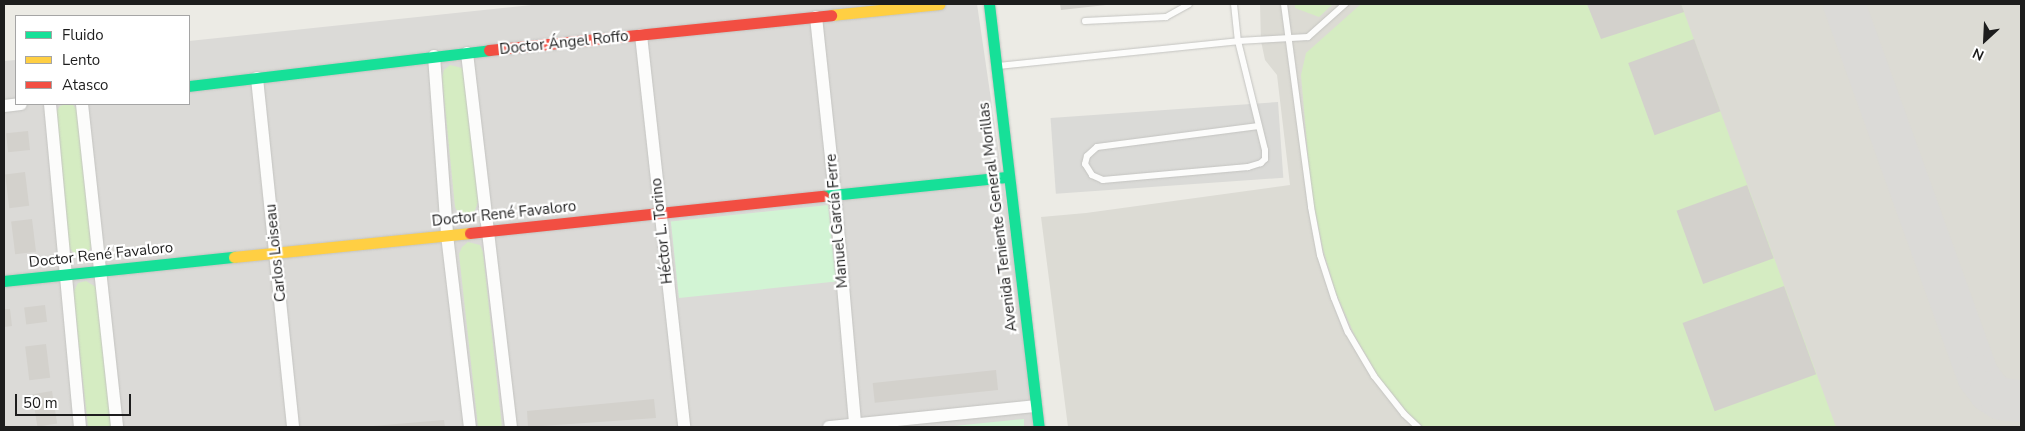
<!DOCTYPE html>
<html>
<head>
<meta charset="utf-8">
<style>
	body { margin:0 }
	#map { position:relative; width:2025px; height:431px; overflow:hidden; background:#ecebe5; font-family:"Nunito Sans",sans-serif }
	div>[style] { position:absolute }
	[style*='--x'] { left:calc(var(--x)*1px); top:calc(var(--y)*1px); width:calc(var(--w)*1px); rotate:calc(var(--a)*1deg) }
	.residential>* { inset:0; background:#dbdad7 }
	.airport>* { inset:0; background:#dcdbd4 }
	.grass>* { inset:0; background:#d5ecc2 }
	.park>* { inset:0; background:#d2f4d4; transform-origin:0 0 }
	.parking>* { inset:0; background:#dadad7; transform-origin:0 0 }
	.taxiway>* { height:42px; margin:-21px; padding:0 21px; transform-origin:21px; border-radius:21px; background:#dbdad7 }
	.building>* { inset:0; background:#d3d1cc; transform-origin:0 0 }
	.roads { filter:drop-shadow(0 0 1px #c4c4c1) drop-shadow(0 0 1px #c4c4c1) }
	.lane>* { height:6px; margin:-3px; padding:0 3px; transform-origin:3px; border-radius:3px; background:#fcfcfb }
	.street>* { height:12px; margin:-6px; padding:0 6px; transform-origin:6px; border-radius:6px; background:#fcfcfb }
	.fast>* { height:11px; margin:-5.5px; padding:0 5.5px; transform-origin:5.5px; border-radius:5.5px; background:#16e098 }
	.slow>* { height:11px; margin:-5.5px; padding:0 5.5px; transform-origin:5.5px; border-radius:5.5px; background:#ffcf43 }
	.jam>* { height:11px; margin:-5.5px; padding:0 5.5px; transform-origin:5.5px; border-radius:5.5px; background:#f24e42 }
	span { translate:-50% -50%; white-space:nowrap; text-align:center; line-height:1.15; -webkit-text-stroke:4.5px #fff; paint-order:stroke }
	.street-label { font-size:15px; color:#1d1d1d }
	.frame { position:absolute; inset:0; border:5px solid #1d1d1d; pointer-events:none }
	.legend { position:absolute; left:15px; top:15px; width:175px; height:90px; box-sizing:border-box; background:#fff; border:1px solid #a5a5a5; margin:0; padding:6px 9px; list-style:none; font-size:15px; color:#1d1d1d }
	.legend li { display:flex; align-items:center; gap:10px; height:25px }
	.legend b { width:25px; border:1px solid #a5a5a5 }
	.north { position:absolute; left:1960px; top:15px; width:50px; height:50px; -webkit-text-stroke:4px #fff; paint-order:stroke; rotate:205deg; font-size:14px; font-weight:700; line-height:20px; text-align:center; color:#1d1d1d }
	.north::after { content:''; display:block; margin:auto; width:18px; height:22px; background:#1d1d1d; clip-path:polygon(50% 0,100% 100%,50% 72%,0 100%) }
	.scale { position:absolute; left:15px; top:394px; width:116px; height:22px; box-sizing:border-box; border:2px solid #1d1d1d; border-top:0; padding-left:6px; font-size:15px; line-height:18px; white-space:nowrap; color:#1d1d1d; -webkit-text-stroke:4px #fff; paint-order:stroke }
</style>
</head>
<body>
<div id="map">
	<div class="residential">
		<i style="clip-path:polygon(541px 4px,977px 4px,1039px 427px,4px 427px,4px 61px,16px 60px,16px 104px,189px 104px,189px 41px)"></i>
	</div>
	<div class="airport">
		<i style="clip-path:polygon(1260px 4px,2021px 4px,2021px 427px,1068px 427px,1041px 217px,1086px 213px,1290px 185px,1277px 75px,1265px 60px,1261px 41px)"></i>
	</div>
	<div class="grass">
		<i style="clip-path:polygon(1295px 4px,1333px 4px,1319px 17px,1295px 8px)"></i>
		<i style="clip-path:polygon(1361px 4px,1681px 4px,1836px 427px,1423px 427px,1408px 413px,1380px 379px,1355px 336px,1336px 293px,1323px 249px,1311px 191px,1301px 75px,1306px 53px)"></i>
		<i style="clip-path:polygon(450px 65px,462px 68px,466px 75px,478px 202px,474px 213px,466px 216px,459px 214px,455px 207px,442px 77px,444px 70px)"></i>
		<i style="clip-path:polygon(67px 104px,72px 104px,78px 110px,92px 245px,88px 252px,80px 255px,73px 252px,68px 246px,56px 112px,60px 106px)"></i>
		<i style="clip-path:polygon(468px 242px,480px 245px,483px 252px,502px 427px,478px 427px,459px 254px,462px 247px)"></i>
		<i style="clip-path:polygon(86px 281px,96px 287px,112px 427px,88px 427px,73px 293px,78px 283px)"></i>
	</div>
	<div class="park">
		<i style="left:828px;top:205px;width:77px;height:158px;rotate:84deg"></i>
		<i style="clip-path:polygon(1024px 419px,1024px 427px,944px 427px)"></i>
	</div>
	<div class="parking">
		<i style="left:1278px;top:102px;width:76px;height:228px;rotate:86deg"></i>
	</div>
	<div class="taxiway">
		<i style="--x:1844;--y:4;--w:395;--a:70.2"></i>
		<i style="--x:1978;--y:376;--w:20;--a:53"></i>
		<i style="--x:1990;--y:392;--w:13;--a:32"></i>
		<i style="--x:2001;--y:399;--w:20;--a:6"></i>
	</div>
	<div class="building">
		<i style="clip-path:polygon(1060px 4px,1106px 4px,1106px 5px,1061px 10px)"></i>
		<i style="clip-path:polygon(1587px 4px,1681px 4px,1684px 12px,1601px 39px)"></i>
		<i style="left:1694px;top:39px;width:77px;height:70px;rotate:70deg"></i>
		<i style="left:28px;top:131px;width:19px;height:22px;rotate:84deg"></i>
		<i style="left:25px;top:172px;width:34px;height:20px;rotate:83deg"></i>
		<i style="left:1747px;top:185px;width:78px;height:75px;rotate:70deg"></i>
		<i style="left:32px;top:219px;width:33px;height:21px;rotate:83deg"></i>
		<i style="left:1784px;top:286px;width:94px;height:108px;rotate:70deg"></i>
		<i style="left:45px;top:305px;width:17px;height:21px;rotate:83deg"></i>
		<i style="clip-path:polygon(4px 309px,10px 309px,12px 326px,4px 327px)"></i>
		<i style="left:46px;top:344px;width:34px;height:21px;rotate:83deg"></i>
		<i style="left:996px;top:370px;width:20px;height:124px;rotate:84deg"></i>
		<i style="left:52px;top:391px;width:33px;height:20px;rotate:81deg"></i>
		<i style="clip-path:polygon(654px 399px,656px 418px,528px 427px,527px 411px)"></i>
		<i style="clip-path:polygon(444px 420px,445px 427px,373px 427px,373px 426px)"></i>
	</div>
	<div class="roads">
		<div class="lane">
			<i style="--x:1234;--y:4;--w:37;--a:84"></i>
			<i style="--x:1238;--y:41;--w:112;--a:76.1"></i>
			<i style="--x:1265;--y:150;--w:9;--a:90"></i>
			<i style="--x:1265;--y:159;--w:6;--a:135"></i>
			<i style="--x:1261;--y:163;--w:14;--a:163"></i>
			<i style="--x:1248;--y:167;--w:146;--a:174.9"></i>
			<i style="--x:1103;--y:180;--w:12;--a:-156"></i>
			<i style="--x:1092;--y:175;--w:13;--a:-122"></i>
			<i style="--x:1085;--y:164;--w:8;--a:-76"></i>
			<i style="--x:1087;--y:156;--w:13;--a:-42"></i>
			<i style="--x:1097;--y:147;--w:163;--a:-7.4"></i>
			<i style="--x:1284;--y:4;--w:205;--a:82.4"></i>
			<i style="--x:1311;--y:207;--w:49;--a:79.4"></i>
			<i style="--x:1320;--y:255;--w:45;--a:72"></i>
			<i style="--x:1334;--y:298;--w:37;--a:68"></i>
			<i style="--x:1348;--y:332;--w:51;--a:59.4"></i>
			<i style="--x:1374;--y:376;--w:48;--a:51.7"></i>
			<i style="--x:1404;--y:414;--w:19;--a:43"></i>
			<i style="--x:1085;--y:21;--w:81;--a:-2.8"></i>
			<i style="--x:1166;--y:17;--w:26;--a:-29"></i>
			<i style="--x:998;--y:66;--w:241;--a:-5.9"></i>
			<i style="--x:1238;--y:41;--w:70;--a:-3.3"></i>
			<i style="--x:1308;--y:37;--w:50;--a:-41.7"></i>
		</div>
		<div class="street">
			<i style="--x:816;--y:17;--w:178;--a:83.9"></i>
			<i style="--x:835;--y:194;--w:231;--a:85"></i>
			<i style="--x:641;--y:35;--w:394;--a:83.7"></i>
			<i style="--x:467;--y:53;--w:377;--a:83.3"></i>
			<i style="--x:434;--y:56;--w:179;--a:85.8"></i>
			<i style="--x:447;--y:235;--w:193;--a:83.2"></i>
			<i style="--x:257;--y:78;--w:351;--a:84.1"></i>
			<i style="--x:50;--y:104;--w:324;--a:84.7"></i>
			<i style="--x:82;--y:104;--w:325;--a:83.8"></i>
			<i style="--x:4;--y:106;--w:17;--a:-7"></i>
			<i style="--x:829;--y:427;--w:208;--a:-5.8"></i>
		</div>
		<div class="fast">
			<i style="--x:989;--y:4;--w:426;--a:83.3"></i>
			<i style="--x:189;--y:86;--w:302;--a:-6.8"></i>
			<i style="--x:823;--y:196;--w:186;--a:-5.9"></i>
			<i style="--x:4;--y:281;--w:231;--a:-6"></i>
		</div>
		<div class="slow">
			<i style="--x:831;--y:15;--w:109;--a:-5.8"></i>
			<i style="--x:234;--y:257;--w:237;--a:-5.8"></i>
		</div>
		<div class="jam">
			<i style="--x:489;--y:50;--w:344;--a:-5.8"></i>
			<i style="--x:470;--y:233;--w:355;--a:-6"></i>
		</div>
	</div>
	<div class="street-label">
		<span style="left:564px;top:43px;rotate:-6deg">Doctor Ángel Roffo</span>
		<span style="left:504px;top:214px;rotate:-6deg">Doctor René Favaloro</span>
		<span style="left:998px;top:217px;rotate:-97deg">Avenida Teniente General Morillas</span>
		<span style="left:837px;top:221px;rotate:-95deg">Manuel García Ferre</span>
		<span style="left:662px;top:231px;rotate:-96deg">Héctor L. Torino</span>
		<span style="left:276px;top:253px;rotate:-96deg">Carlos Loiseau</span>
		<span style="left:101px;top:255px;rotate:-6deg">Doctor René Favaloro</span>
	</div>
	<div class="frame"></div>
	<ul class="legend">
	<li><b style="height:6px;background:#16e098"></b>Fluido</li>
	<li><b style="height:6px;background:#ffcf43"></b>Lento</li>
	<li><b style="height:6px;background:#f24e42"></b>Atasco</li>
	</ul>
	<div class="north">N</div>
	<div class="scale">50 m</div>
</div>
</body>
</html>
